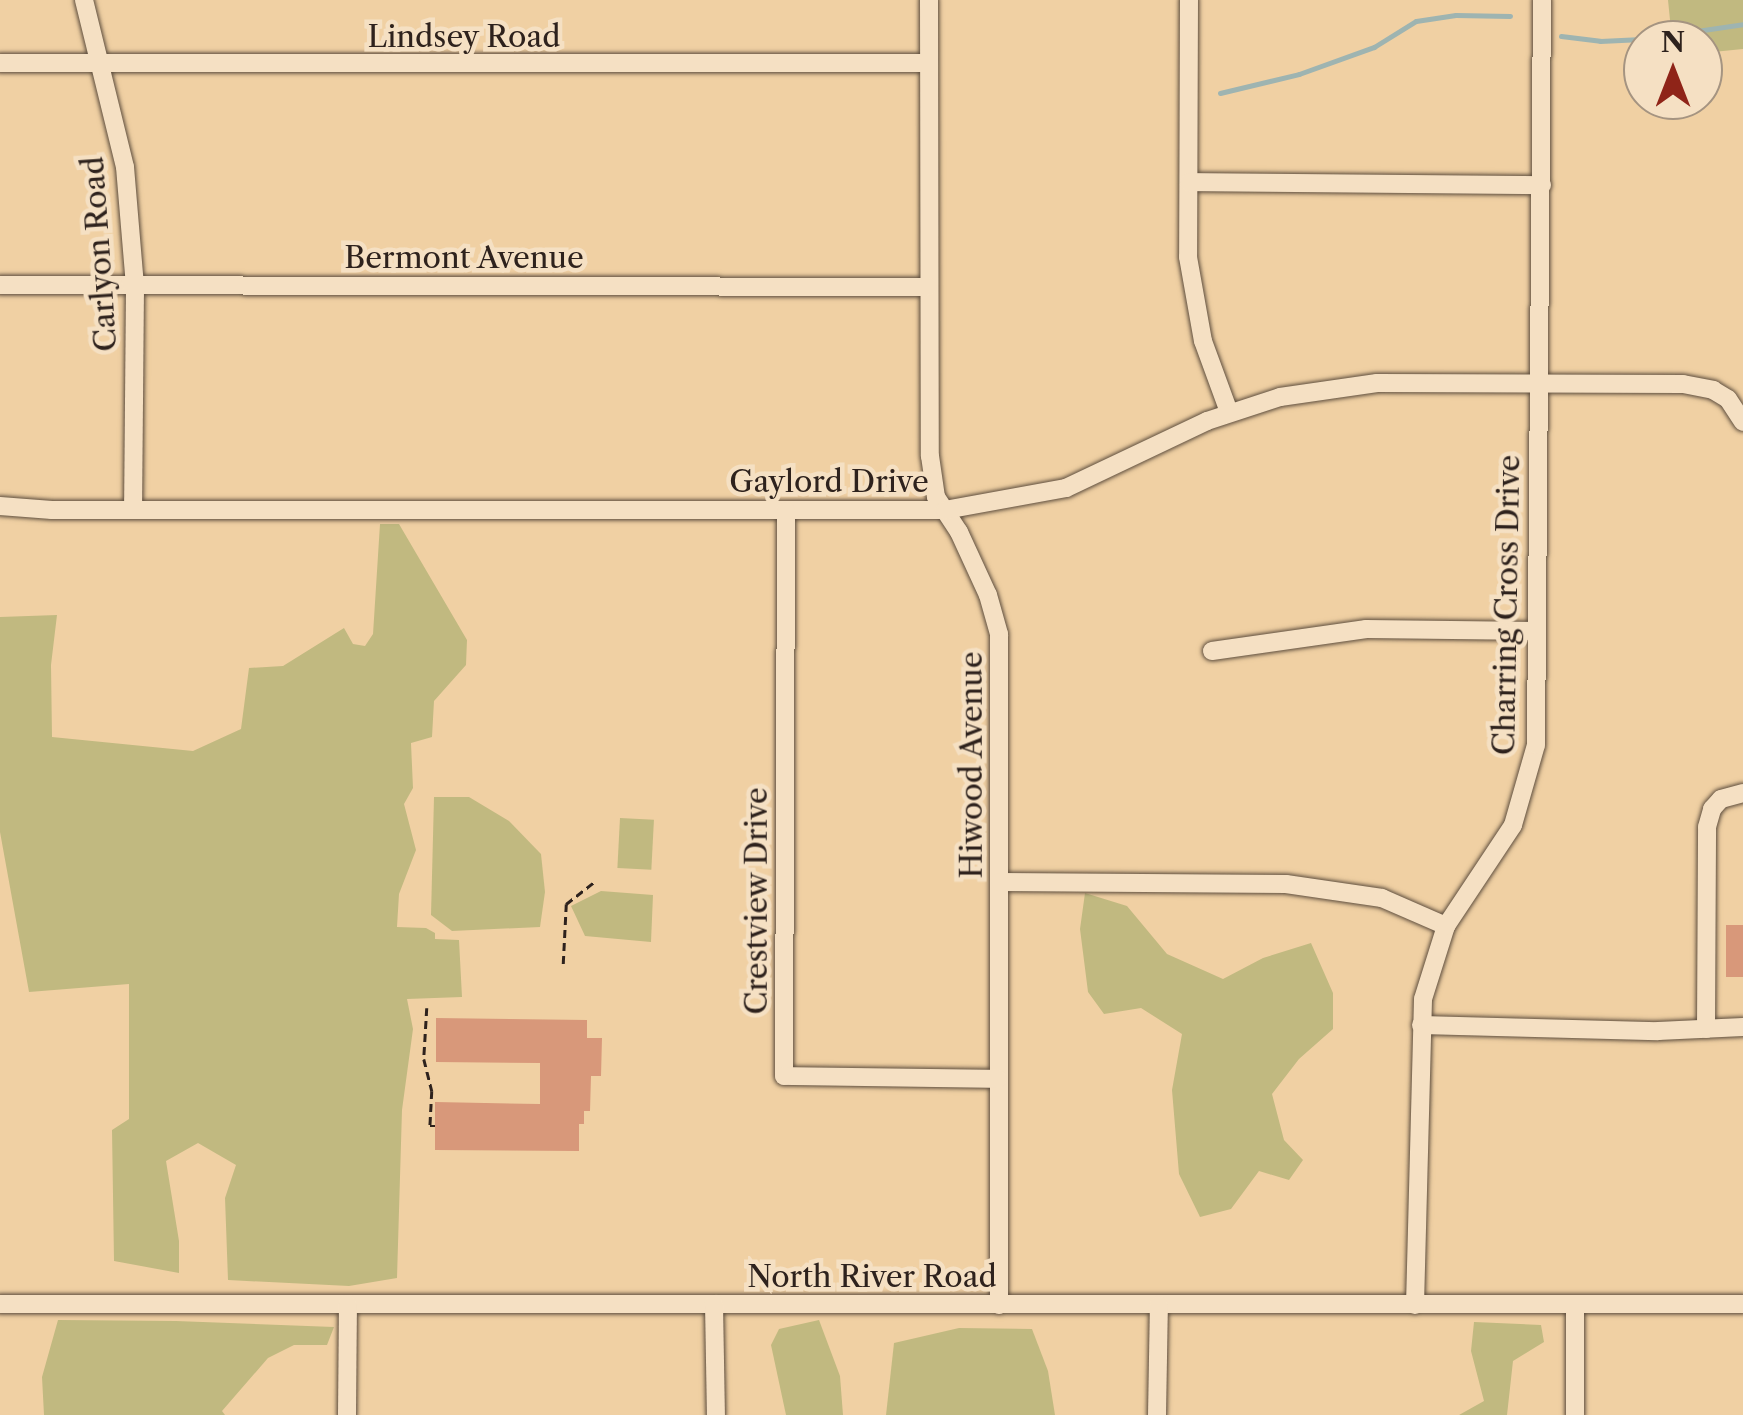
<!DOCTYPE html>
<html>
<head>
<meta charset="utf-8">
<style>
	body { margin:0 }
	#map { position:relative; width:1743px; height:1415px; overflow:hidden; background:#f0d0a3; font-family:"Libre Caslon Text",serif }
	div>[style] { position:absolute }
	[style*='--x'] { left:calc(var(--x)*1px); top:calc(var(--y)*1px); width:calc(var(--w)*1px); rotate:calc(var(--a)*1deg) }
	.green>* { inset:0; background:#c1b980; transform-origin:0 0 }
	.stream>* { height:5px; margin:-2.5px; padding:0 2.5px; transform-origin:2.5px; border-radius:2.5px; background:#9eb4b1 }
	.building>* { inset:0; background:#d8987a; transform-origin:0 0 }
	.path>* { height:2.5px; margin-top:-1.25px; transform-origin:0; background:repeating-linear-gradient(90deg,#2e221d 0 8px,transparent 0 13px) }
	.roads { filter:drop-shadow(0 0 2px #5e4e3e) drop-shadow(0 0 2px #5e4e3e) }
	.minor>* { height:18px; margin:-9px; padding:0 9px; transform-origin:9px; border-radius:9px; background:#f5e0c3 }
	span { translate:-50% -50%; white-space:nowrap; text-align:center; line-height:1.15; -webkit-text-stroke:9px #f5e0c3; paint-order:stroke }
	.street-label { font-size:30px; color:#2e221d }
	.north { position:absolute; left:1623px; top:20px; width:100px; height:100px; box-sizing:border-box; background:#f5e0c3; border:2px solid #a59481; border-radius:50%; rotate:0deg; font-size:28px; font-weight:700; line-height:40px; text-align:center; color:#2e221d }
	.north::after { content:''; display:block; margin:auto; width:35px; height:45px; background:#8f2418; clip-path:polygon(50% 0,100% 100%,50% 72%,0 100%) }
</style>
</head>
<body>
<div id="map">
	<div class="green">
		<i style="clip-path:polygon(1668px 0,1743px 0,1743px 49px,1703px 53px,1703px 40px,1672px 40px)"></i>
		<i style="clip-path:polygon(380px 524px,399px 524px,467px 640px,466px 665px,434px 701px,432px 737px,411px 743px,413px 788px,404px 804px,416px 850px,399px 894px,397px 927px,426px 928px,435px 933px,435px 939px,459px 940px,462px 997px,407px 999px,413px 1029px,402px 1110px,397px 1278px,349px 1286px,228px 1280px,225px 1198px,236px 1165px,198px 1143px,166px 1161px,179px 1241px,179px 1273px,114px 1261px,112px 1130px,129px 1119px,129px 984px,29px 992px,0 832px,0 617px,57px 615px,51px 665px,52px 737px,193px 751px,241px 729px,249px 668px,283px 666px,344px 628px,353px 644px,365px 646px,373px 634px)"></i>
		<i style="clip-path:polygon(434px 797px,469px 797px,509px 821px,541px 854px,545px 892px,540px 927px,452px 931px,431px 915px)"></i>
		<i style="left:620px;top:818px;width:34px;height:50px;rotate:3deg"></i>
		<i style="clip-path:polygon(601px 891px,653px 895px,651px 942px,585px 936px,571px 906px)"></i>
		<i style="clip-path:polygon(1085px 893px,1127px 906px,1167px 954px,1223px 979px,1263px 958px,1311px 943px,1333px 993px,1333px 1029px,1299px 1059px,1272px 1094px,1284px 1140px,1303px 1160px,1289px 1180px,1259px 1171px,1231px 1209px,1200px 1217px,1179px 1174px,1172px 1090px,1182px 1034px,1141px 1008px,1104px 1014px,1088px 992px,1080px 929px)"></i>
		<i style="clip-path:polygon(58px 1320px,176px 1321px,334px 1327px,327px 1345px,294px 1345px,268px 1358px,222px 1411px,225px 1415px,44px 1415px,42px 1377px)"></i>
		<i style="clip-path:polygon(819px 1320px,840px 1376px,843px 1415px,786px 1415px,771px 1345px,779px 1329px)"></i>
		<i style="clip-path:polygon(1474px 1322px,1541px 1325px,1544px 1342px,1513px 1361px,1507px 1415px,1459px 1415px,1484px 1401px,1471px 1351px)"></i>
		<i style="clip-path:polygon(959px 1328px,1032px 1329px,1048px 1371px,1055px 1415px,886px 1415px,894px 1343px)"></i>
	</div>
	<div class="stream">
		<i style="--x:1561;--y:36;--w:39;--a:7"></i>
		<i style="--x:1600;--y:41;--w:42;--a:-2.7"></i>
		<i style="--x:1642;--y:39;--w:102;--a:-8.4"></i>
		<i style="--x:1220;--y:93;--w:81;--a:-13.5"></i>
		<i style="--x:1299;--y:74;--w:80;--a:-19.8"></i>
		<i style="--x:1374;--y:47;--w:49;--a:-31.8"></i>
		<i style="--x:1416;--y:21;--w:40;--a:-8.5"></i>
		<i style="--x:1456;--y:15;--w:54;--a:1.1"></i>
	</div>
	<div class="building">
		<i style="left:1726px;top:925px;width:17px;height:52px"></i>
		<i style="clip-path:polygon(436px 1018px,587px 1020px,587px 1038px,602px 1038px,601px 1076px,591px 1076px,590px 1111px,584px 1111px,584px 1124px,579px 1124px,579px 1151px,435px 1150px,435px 1102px,540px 1104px,540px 1063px,436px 1062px)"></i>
	</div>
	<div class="path">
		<i style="--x:563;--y:964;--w:60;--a:-87.1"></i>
		<i style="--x:566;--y:904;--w:37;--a:-38"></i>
		<i style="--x:427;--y:1008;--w:51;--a:93.4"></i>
		<i style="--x:424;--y:1059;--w:33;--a:76"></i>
		<i style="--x:432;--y:1091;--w:35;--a:93"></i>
		<i style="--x:430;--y:1126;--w:5;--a:0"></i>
	</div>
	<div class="roads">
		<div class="minor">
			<i style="--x:84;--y:0;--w:172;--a:76.2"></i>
			<i style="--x:125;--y:167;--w:120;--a:85.2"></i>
			<i style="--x:135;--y:287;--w:221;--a:90.5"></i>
			<i style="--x:929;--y:0;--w:456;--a:89.9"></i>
			<i style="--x:930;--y:456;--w:41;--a:81.7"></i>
			<i style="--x:936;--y:497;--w:42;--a:56.7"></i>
			<i style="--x:959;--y:532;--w:69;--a:65.3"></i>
			<i style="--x:988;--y:595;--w:41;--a:74.2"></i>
			<i style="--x:999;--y:634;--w:671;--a:90"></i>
			<i style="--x:1189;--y:0;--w:257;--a:90.2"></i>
			<i style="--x:1188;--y:257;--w:85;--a:79.9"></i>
			<i style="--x:1203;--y:341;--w:76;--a:69.9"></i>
			<i style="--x:0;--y:63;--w:929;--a:0"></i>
			<i style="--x:1189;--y:182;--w:353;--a:0.5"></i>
			<i style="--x:0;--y:285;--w:928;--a:0.12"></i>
			<i style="--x:0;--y:506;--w:52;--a:4.4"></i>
			<i style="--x:52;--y:510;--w:893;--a:0"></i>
			<i style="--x:945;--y:510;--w:123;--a:-10.3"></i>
			<i style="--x:1066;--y:488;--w:156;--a:-25.4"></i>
			<i style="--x:1207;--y:421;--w:77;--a:-18.2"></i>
			<i style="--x:1280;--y:397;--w:98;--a:-8.2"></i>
			<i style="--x:1377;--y:383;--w:306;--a:0.2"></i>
			<i style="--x:1683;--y:384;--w:31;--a:11"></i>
			<i style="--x:1713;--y:390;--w:17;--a:31"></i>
			<i style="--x:1728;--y:399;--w:27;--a:57"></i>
			<i style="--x:786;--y:511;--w:565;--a:90.2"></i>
			<i style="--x:784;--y:1076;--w:214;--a:0.8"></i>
			<i style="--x:1212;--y:651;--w:156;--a:-8.1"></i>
			<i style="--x:1366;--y:629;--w:171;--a:0.7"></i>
			<i style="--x:1000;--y:882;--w:286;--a:0.4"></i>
			<i style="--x:1286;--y:884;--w:97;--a:8.3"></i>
			<i style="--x:1382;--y:898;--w:70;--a:23.6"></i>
			<i style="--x:1421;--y:1025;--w:237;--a:1.5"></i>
			<i style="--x:1658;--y:1031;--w:85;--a:-2.7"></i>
			<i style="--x:1706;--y:1029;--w:202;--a:-89.7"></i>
			<i style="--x:1707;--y:827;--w:19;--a:-74"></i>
			<i style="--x:1712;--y:809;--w:13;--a:-48"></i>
			<i style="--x:1721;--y:799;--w:23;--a:-15"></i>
			<i style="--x:0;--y:1304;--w:1743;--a:0"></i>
			<i style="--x:714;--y:1304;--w:111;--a:89"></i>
			<i style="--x:1415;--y:1305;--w:306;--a:-88.5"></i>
			<i style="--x:1423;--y:999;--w:77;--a:-72.5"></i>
			<i style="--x:1446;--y:926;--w:121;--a:-56.4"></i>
			<i style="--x:1513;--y:825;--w:83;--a:-74"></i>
			<i style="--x:1536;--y:745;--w:745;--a:-89.54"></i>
			<i style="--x:347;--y:1415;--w:111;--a:-89.5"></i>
			<i style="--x:1157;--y:1415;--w:110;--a:-89"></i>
			<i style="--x:1575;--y:1415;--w:110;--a:-90"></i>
		</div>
	</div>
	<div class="street-label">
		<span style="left:464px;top:37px">Lindsey Road</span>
		<span style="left:100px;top:254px;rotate:-94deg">Carlyon Road</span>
		<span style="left:464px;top:258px">Bermont Avenue</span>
		<span style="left:829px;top:482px">Gaylord Drive</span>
		<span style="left:1507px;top:605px;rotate:-89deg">Charring Cross Drive</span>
		<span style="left:972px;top:765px;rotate:-90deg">Hiwood Avenue</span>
		<span style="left:757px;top:901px;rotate:-90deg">Crestview Drive</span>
		<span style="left:872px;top:1277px">North River Road</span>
	</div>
	<div class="north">N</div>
</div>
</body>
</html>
